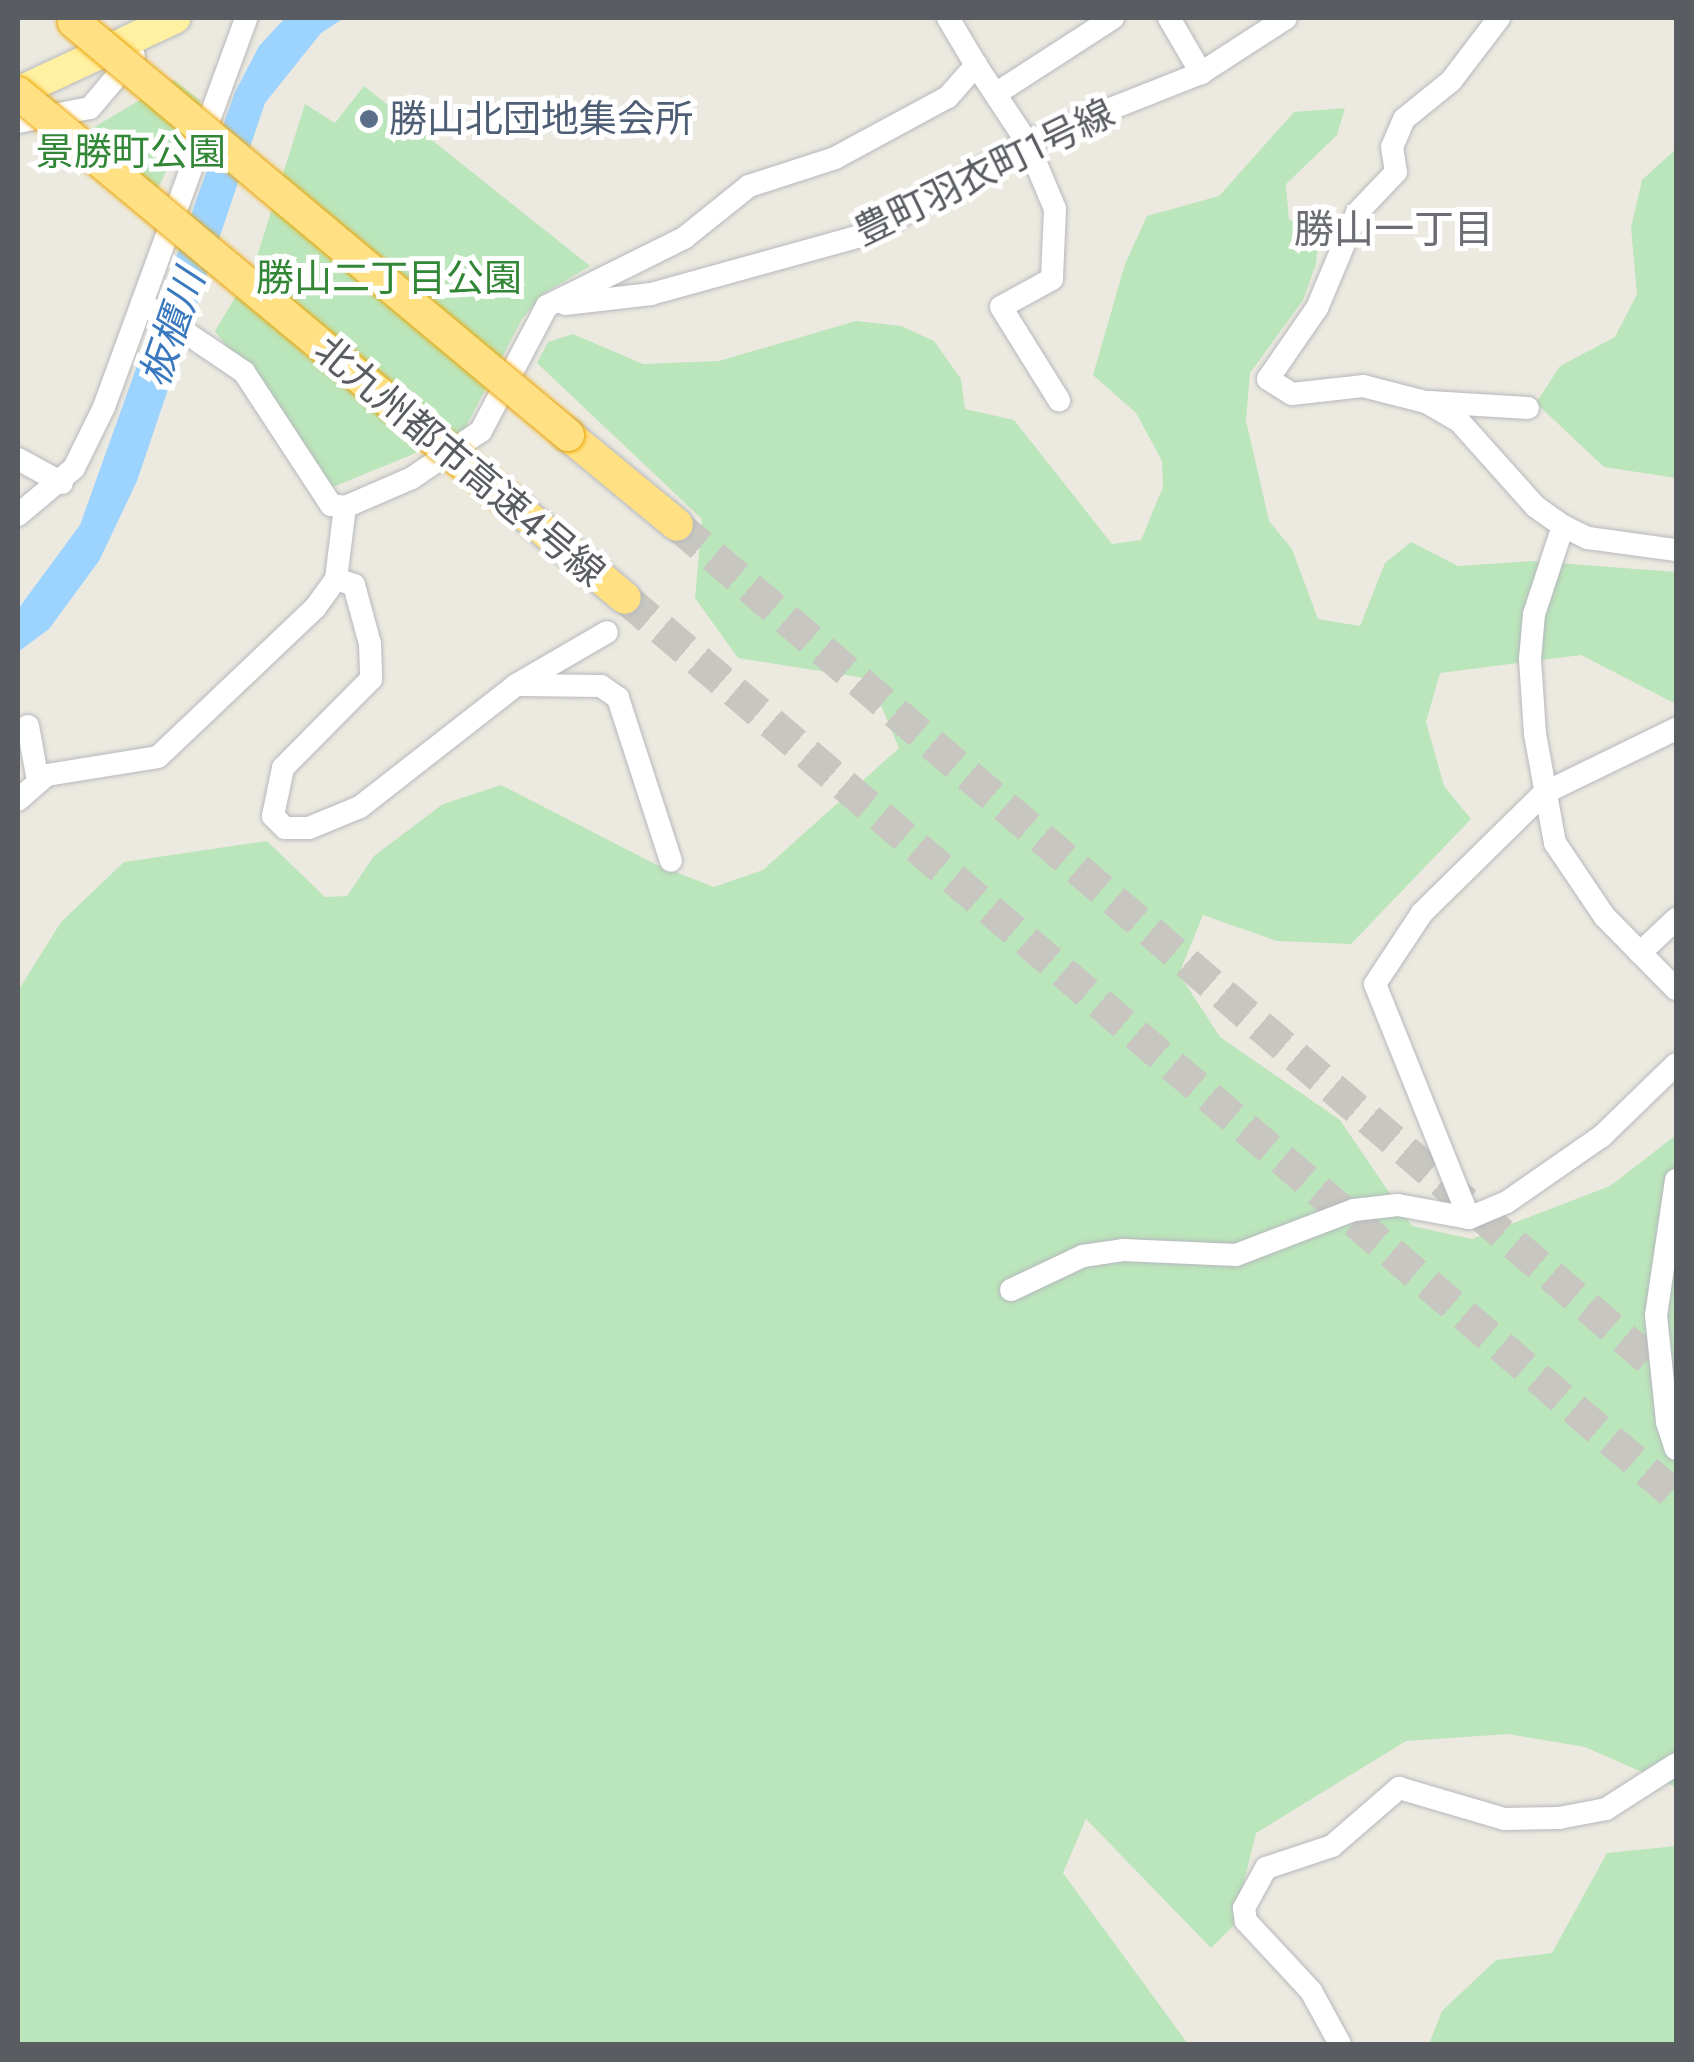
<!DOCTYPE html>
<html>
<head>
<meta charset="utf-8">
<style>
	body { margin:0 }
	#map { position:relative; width:1694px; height:2062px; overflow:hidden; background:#eceae0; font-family:Jost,"Noto Sans JP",sans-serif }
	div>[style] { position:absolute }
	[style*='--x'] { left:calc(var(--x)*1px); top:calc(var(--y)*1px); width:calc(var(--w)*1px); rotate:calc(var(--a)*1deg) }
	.green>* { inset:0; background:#bbe5bb }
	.water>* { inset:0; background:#9dd4ff }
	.highway-tunnel>* { height:32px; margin-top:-16px; transform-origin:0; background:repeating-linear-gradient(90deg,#c7c6c0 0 32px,transparent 0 48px) }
	.roads { filter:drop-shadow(0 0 2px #b6b8bd) drop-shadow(0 0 2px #b6b8bd) }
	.minor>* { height:22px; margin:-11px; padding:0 11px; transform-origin:11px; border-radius:11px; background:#fff }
	.major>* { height:30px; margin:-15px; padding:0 15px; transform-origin:15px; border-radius:15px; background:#fff1a2 }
	.highway>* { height:32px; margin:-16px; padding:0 16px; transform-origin:16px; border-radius:16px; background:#ffe184 }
	.bridges { filter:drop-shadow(0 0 2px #eca400) drop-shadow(0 0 2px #eca400) }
	.highway-bridge>* { height:32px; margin:-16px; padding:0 16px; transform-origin:16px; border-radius:16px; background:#ffe184 }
	.dots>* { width:28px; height:28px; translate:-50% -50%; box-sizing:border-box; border:5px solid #fff; border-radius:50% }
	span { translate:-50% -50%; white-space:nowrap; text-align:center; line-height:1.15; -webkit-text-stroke:10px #fff; paint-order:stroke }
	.service-label { font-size:38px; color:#4e5e75 }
	.left { translate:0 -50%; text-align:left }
	.park-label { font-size:38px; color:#328737 }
	.street-label { font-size:38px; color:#595c61 }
	.neighbourhood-label { font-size:40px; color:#6a6e73 }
	.water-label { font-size:40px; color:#3a79bd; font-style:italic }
	.frame { position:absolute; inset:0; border:20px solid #595c61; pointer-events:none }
</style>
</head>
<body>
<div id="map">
	<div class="green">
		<i style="clip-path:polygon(174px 80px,201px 101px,147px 210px,57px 149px)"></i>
		<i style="clip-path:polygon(364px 86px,590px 266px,543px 294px,522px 319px,462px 434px,333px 487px,215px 331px,254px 266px,305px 104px,335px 123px)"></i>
		<i style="clip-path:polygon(1345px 108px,1337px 135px,1286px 184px,1289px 220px,1320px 227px,1316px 264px,1303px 300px,1250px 373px,1246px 420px,1269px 521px,1292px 549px,1318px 619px,1360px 626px,1385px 563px,1411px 542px,1458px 566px,1532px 561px,1676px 572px,1676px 704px,1581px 655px,1440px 673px,1426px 722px,1444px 786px,1471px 819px,1351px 944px,1277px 941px,1203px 915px,1179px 974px,1220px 1037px,1340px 1120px,1412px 1226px,1472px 1239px,1610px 1186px,1676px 1135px,1676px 1787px,1585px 1747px,1508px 1734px,1406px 1741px,1256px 1833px,1233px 1926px,1211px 1948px,1086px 1819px,1063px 1873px,1188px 2044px,18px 2044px,18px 991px,61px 922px,124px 862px,267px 841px,325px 897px,347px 896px,374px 856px,443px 804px,501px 785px,655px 864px,714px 887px,763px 870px,899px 748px,870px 679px,738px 658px,695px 598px,702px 519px,537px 363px,548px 342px,573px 334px,643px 364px,719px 361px,856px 321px,901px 326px,934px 341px,961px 379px,965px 409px,1014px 420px,1112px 544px,1141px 540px,1163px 487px,1162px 461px,1136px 413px,1093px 375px,1125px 264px,1147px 216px,1219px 196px,1294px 112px)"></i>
		<i style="clip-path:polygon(1676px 149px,1676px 478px,1604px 467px,1536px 403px,1560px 366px,1615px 337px,1637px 294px,1631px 228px,1642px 180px)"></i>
		<i style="clip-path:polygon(1676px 1846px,1676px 2044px,1429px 2044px,1442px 2011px,1496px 1960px,1552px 1953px,1607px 1853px)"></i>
	</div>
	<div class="water">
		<i style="clip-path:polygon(285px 18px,344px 18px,321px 33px,265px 103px,137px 481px,99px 561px,49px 629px,18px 652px,18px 609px,80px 525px,235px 92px,259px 46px)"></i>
	</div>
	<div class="highway-tunnel">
		<i style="--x:677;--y:525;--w:1317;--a:40.66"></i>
		<i style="--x:625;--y:598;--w:1382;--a:40.51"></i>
	</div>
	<div class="roads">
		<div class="minor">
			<i style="--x:1169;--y:18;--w:64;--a:59.8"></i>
			<i style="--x:1499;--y:18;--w:79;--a:127.3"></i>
			<i style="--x:1451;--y:81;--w:60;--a:141"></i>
			<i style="--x:1404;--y:119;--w:30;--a:113"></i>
			<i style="--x:1392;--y:147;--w:25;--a:81"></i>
			<i style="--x:1396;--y:172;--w:57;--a:133.6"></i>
			<i style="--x:1357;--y:213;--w:103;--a:112.8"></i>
			<i style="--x:1317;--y:308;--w:86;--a:124.6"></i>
			<i style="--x:1268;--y:379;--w:28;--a:32"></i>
			<i style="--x:1292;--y:394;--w:71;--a:-6.4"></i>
			<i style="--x:1363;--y:386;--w:65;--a:14.3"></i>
			<i style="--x:1426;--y:402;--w:38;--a:30"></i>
			<i style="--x:1459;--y:421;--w:115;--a:48.2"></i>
			<i style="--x:1536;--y:507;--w:33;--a:35"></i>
			<i style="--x:1563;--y:526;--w:28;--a:26"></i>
			<i style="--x:1588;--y:538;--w:89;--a:7.8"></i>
			<i style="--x:976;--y:65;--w:92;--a:56.5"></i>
			<i style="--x:1027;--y:142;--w:73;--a:67.3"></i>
			<i style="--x:1055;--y:209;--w:70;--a:92.5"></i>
			<i style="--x:1052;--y:279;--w:58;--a:151.2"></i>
			<i style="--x:1001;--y:307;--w:110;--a:58.1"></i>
			<i style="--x:997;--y:93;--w:138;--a:-32.9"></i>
			<i style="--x:18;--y:122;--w:73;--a:-11"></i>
			<i style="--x:90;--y:108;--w:68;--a:-49.8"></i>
			<i style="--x:142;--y:303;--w:123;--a:34.1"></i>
			<i style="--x:244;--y:372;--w:159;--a:56.8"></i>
			<i style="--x:331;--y:505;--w:14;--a:8"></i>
			<i style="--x:565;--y:304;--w:87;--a:-6.6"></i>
			<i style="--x:651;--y:294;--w:228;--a:-15.5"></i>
			<i style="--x:871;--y:233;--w:181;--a:-30.3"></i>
			<i style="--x:1027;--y:142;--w:187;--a:-21.6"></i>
			<i style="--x:1201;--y:73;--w:101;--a:-32.9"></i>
			<i style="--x:1430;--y:402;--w:98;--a:3.5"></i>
			<i style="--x:18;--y:459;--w:50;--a:28.6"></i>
			<i style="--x:18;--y:515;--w:73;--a:-40"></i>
			<i style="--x:74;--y:468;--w:68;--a:-63.8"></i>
			<i style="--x:104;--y:407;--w:414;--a:-69.9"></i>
			<i style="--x:1563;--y:526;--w:93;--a:108.2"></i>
			<i style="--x:1534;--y:614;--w:45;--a:95.1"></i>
			<i style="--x:1530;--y:659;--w:75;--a:86.2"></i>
			<i style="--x:1535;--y:734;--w:111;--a:79.6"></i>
			<i style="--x:1555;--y:843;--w:89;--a:56"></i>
			<i style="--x:1605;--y:917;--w:101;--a:45.4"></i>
			<i style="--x:336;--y:579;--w:19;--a:18"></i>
			<i style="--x:354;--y:585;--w:61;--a:74.8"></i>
			<i style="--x:370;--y:644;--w:35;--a:88"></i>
			<i style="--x:371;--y:679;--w:125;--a:134.7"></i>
			<i style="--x:283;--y:768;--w:49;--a:101.8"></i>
			<i style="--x:273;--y:816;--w:17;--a:45"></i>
			<i style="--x:285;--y:828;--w:24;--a:0"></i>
			<i style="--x:309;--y:828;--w:55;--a:-22.4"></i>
			<i style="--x:360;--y:807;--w:198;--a:-38"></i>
			<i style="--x:516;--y:685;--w:105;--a:-30.2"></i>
			<i style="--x:520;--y:685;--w:81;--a:0.7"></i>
			<i style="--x:601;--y:686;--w:21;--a:35"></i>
			<i style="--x:618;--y:698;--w:171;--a:72"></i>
			<i style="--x:28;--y:726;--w:56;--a:79.7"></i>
			<i style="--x:18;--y:800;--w:38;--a:-41"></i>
			<i style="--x:47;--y:775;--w:112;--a:-9.2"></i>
			<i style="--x:158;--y:757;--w:216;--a:-43.5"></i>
			<i style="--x:315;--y:608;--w:36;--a:-54"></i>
			<i style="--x:336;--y:579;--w:73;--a:-82.9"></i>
			<i style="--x:345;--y:507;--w:73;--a:-23.4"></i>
			<i style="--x:412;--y:478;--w:83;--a:-34.3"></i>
			<i style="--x:481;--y:431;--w:141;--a:-62.2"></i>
			<i style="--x:547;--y:306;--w:153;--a:-26.4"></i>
			<i style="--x:684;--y:238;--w:83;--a:-38.7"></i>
			<i style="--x:749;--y:186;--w:90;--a:-18"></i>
			<i style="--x:835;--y:158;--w:128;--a:-28.4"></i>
			<i style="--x:948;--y:97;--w:43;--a:-48.8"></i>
			<i style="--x:976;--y:65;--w:55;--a:-120.8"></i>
			<i style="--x:1640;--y:953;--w:50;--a:-43.4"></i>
			<i style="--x:1676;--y:1180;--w:136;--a:98.4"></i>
			<i style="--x:1656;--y:1315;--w:108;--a:84.1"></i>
			<i style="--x:1667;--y:1422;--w:28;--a:72"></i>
			<i style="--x:1469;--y:1218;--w:252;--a:-111.9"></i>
			<i style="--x:1375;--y:984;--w:85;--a:-56.5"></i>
			<i style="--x:1422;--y:913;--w:171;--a:-44.5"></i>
			<i style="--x:1544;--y:793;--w:147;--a:-25.9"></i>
			<i style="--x:1011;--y:1290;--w:80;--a:-25.3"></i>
			<i style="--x:1083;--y:1256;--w:40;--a:-8.5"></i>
			<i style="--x:1123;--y:1250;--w:113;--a:2.5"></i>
			<i style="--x:1236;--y:1255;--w:126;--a:-20.9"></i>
			<i style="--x:1354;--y:1210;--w:44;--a:-6.5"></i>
			<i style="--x:1398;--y:1205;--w:72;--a:10.4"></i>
			<i style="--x:1469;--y:1218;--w:41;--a:-22.8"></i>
			<i style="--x:1507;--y:1202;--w:116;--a:-34.8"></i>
			<i style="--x:1602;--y:1136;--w:103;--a:-44.2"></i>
			<i style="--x:1340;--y:2044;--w:60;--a:-118.7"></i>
			<i style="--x:1311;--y:1991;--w:96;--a:-132.9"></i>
			<i style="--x:1246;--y:1921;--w:13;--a:-99"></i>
			<i style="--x:1244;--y:1908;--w:46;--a:-61.2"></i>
			<i style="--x:1266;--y:1868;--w:70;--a:-18.4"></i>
			<i style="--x:1332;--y:1846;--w:89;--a:-40.9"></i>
			<i style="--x:1399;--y:1788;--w:109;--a:16.4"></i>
			<i style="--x:1504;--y:1819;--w:55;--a:-1"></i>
			<i style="--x:1559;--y:1818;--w:48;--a:-10.8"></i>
			<i style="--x:1606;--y:1809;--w:83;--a:-32.7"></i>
		</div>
		<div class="major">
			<i style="--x:18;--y:92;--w:174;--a:-25.1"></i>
		</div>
		<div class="highway">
			<i style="--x:568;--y:435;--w:141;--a:39.5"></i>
			<i style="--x:511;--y:503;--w:148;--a:39.8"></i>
		</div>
	</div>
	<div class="bridges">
		<div class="highway-bridge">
			<i style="--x:74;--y:22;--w:644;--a:39.9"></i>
			<i style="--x:18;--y:93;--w:641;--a:39.75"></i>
		</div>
	</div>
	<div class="dots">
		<i style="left:369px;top:119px;background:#5c6f8a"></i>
	</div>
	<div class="service-label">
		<span class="left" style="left:389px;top:119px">勝山北団地集会所</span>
	</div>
	<div class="park-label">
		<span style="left:131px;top:152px">景勝町公園</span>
		<span style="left:389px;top:278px">勝山二丁目公園</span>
	</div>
	<div class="street-label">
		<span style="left:984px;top:172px;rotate:-26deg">豊町羽衣町1号線</span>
		<span style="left:460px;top:461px;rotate:40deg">北九州都市高速４号線</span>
	</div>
	<div class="neighbourhood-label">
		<span style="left:1394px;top:229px">勝山一丁目</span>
	</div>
	<div class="water-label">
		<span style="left:172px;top:328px;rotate:-71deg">板櫃川</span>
	</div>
	<div class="frame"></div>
</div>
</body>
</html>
